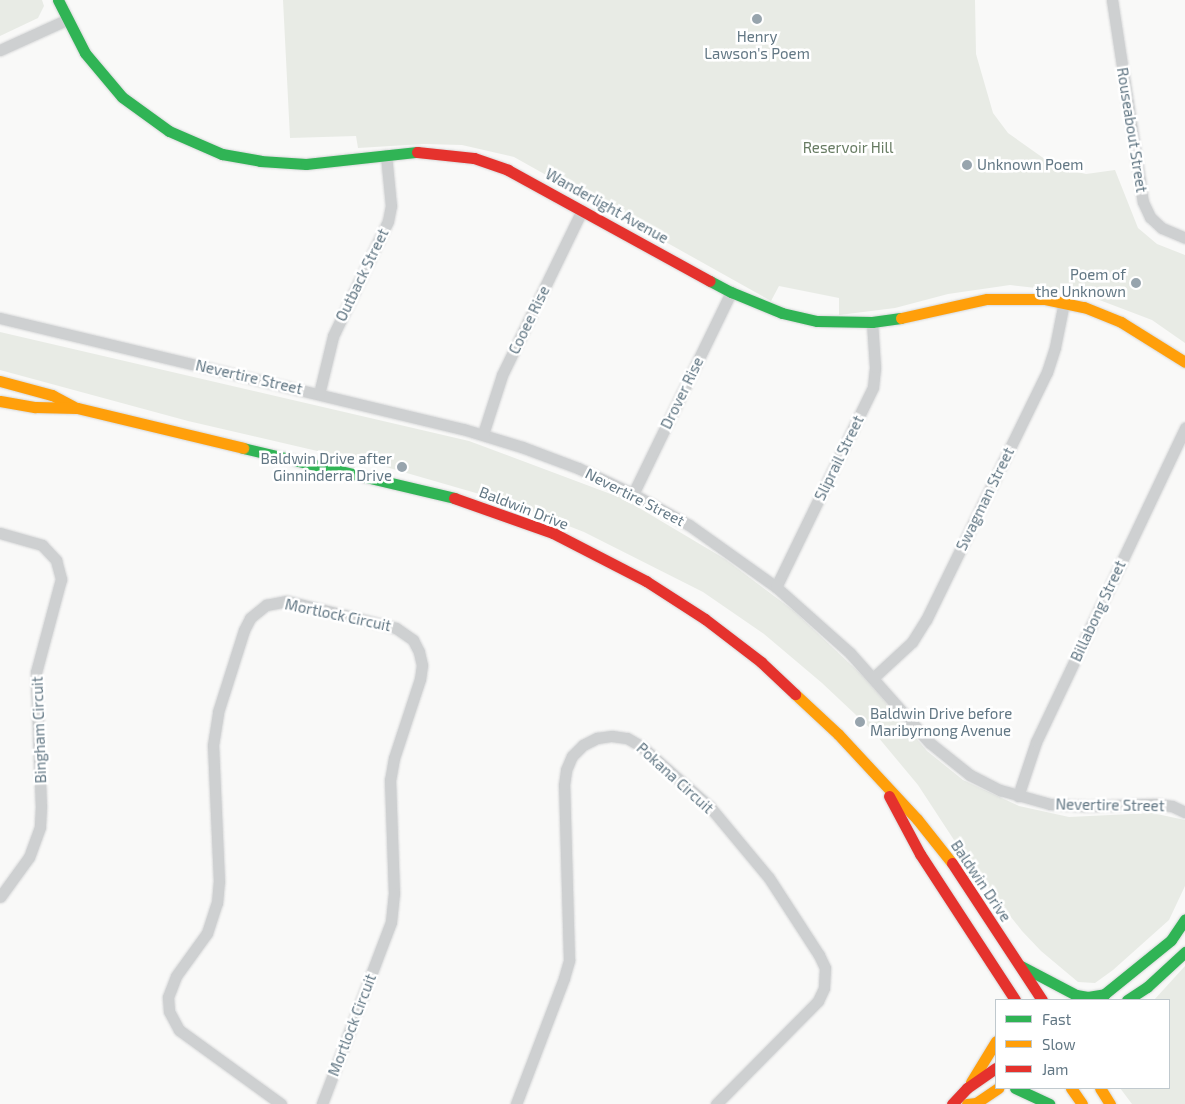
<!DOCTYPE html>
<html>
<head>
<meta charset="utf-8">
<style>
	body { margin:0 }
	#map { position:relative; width:1185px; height:1104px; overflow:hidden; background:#f9f9f8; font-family:"Exo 2",sans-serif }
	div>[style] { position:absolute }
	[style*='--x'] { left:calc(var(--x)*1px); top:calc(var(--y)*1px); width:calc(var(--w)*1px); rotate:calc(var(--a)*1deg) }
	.green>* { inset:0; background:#e8ebe5 }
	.roads { filter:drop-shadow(0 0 1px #d6d7d8) drop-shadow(0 0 1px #d6d7d8) }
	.street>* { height:11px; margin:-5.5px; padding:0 5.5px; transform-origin:5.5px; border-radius:5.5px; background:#ced0d1 }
	.fast>* { height:11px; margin:-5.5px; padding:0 5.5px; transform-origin:5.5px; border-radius:5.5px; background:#30b455 }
	.slow>* { height:11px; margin:-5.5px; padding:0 5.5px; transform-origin:5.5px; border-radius:5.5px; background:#ff9f0a }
	.jam>* { height:11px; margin:-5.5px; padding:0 5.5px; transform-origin:5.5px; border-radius:5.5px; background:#e5322d }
	.dots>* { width:14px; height:14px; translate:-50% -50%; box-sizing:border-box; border:2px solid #fff; border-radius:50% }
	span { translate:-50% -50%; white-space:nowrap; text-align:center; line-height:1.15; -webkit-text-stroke:5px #fff; paint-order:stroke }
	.poi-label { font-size:15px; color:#627784 }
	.left { translate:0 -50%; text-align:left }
	.right { translate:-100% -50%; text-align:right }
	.street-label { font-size:15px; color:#627784 }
	.park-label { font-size:15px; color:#677b62 }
	.legend { position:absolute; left:995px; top:999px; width:175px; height:90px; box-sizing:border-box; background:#fff; border:1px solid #c0c9ce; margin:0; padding:6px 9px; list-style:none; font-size:15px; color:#627784 }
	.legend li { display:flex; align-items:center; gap:10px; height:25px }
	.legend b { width:25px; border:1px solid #c0c9ce }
</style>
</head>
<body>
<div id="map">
	<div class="green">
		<i style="clip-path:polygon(0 0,42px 0,44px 6px,38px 18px,0 36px)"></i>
		<i style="clip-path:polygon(283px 0,975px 0,976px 54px,993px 113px,1008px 133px,1056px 167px,1086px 174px,1115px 170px,1138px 228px,1157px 244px,1185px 255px,1185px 343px,1152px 320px,1081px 293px,1010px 285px,948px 294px,895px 308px,839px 315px,839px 298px,779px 286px,771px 301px,514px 157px,462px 145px,424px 144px,358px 148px,356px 136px,290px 138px)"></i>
		<i style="clip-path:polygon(0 332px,469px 441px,624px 499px,725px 559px,794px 611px,866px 679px,927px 751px,963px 780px,1019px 806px,1069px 817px,1152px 813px,1185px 820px,1185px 886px,1169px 920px,1113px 970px,1095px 983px,1078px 982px,1041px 951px,1022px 931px,971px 866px,918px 785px,873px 731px,822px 683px,764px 634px,703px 592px,584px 532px,507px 502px,386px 467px,188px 421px,0 370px)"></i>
		<i style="clip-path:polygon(1185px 966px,1185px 1104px,1132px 1104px,1120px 1088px,1169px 1088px,1169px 1000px,1154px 1000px)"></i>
	</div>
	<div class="roads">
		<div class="street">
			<i style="--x:1112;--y:0;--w:204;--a:81.3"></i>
			<i style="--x:1143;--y:202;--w:17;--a:65"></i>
			<i style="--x:1150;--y:217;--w:16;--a:43"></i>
			<i style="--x:1162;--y:228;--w:25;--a:23"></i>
			<i style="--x:0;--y:50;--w:72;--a:-24.4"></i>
			<i style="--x:0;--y:318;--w:476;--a:13.5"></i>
			<i style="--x:463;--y:429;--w:62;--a:17"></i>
			<i style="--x:522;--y:447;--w:60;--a:20.6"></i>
			<i style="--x:578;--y:468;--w:61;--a:25.3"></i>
			<i style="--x:633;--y:494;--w:64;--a:29"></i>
			<i style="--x:689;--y:525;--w:107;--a:35.5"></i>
			<i style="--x:776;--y:587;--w:99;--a:41.7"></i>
			<i style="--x:850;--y:653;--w:120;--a:48.4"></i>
			<i style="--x:930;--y:743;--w:51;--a:38.7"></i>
			<i style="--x:970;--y:775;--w:34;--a:27"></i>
			<i style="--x:1000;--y:790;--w:52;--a:15.6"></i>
			<i style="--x:1050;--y:804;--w:35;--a:3"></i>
			<i style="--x:1085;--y:806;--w:70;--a:-1.6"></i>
			<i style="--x:1155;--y:804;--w:17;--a:7"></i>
			<i style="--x:1172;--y:806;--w:14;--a:25"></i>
			<i style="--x:319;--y:394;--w:60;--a:-76.4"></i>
			<i style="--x:333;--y:336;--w:127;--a:-64.4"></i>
			<i style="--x:388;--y:221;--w:15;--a:-79"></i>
			<i style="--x:391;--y:206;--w:51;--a:-95.6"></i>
			<i style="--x:483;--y:434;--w:62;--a:-72.1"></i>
			<i style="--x:502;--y:375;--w:183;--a:-64.1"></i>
			<i style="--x:633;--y:494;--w:225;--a:-64.1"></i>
			<i style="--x:0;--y:533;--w:44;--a:15.9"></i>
			<i style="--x:42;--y:545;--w:21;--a:47"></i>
			<i style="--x:56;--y:560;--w:20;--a:75"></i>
			<i style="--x:61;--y:579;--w:96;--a:105"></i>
			<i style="--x:36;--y:672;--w:134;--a:87.9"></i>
			<i style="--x:41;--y:806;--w:21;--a:93"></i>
			<i style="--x:40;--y:827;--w:32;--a:110"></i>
			<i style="--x:29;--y:857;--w:49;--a:125.9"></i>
			<i style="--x:776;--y:587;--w:222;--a:-64.1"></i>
			<i style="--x:873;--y:387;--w:20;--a:-84"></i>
			<i style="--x:875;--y:367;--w:45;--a:-93.8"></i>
			<i style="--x:873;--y:678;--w:53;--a:-42.7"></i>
			<i style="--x:912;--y:642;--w:26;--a:-58"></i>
			<i style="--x:926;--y:620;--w:276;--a:-64"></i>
			<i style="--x:1047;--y:372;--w:26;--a:-72"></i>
			<i style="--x:1055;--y:347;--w:46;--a:-78.7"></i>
			<i style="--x:1018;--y:796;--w:57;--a:-71.6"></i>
			<i style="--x:1036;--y:742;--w:348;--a:-64.6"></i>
			<i style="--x:281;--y:1104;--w:126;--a:-144"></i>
			<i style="--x:179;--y:1030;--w:21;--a:-118"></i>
			<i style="--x:169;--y:1011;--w:14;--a:-94"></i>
			<i style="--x:168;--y:997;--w:22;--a:-69"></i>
			<i style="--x:176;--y:976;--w:53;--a:-54.2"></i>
			<i style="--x:207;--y:933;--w:32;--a:-72"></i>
			<i style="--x:217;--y:903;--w:21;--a:-85"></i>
			<i style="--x:219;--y:882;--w:137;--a:-92.5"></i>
			<i style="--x:213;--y:745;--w:33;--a:-81"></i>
			<i style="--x:218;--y:712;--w:86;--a:-72.4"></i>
			<i style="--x:244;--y:630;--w:13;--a:-63"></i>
			<i style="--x:250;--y:618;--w:21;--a:-39"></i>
			<i style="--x:266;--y:605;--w:21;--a:-11"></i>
			<i style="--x:287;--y:601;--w:112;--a:13.9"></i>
			<i style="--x:396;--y:628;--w:21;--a:35"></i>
			<i style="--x:413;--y:640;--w:13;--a:63"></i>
			<i style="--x:419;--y:652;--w:13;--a:77"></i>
			<i style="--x:422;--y:665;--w:14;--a:98"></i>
			<i style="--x:420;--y:679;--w:83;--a:108.2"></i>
			<i style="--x:394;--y:758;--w:22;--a:100"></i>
			<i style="--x:390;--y:780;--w:113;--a:88"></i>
			<i style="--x:394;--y:893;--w:29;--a:96"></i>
			<i style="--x:391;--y:922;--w:195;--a:110.8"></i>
			<i style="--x:516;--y:1104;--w:135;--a:-69.1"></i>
			<i style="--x:564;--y:978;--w:19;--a:-74"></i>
			<i style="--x:569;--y:960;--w:175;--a:-91.6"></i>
			<i style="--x:564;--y:785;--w:15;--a:-82"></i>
			<i style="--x:566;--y:770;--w:15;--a:-67"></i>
			<i style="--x:572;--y:756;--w:16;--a:-45"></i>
			<i style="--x:583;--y:745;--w:16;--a:-27"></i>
			<i style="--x:597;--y:738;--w:15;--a:-8"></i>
			<i style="--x:612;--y:736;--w:15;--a:8"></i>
			<i style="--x:627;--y:738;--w:16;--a:30"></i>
			<i style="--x:641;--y:746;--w:92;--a:41.5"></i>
			<i style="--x:710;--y:807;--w:92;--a:50.3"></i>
			<i style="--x:769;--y:878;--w:92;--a:57"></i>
			<i style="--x:819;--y:955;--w:14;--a:65"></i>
			<i style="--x:825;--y:968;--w:20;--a:93"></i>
			<i style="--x:824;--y:988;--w:14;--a:115"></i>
			<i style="--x:818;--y:1001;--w:145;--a:134.7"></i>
		</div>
		<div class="fast">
			<i style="--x:58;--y:0;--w:59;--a:63"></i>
			<i style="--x:85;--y:53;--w:57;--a:49.9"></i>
			<i style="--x:122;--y:97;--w:58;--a:35.9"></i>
			<i style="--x:169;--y:131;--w:58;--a:23.5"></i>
			<i style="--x:222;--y:154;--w:39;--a:10"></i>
			<i style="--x:260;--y:161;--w:46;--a:3.7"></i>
			<i style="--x:306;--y:164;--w:112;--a:-6.2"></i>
			<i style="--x:710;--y:281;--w:24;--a:28"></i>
			<i style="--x:731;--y:292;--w:55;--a:22.4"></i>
			<i style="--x:782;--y:313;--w:36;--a:13"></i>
			<i style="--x:817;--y:321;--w:55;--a:1"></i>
			<i style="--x:872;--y:322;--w:29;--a:-8"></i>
			<i style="--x:243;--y:448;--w:217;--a:13.3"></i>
			<i style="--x:1021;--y:966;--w:62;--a:27.8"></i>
			<i style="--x:1076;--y:995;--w:12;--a:9"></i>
			<i style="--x:1088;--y:997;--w:17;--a:-10"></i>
			<i style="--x:1097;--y:1000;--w:95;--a:-39"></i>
			<i style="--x:1171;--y:940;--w:25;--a:-56"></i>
			<i style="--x:1127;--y:1000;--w:24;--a:-33"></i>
			<i style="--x:1147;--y:987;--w:52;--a:-42.6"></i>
			<i style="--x:1015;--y:1088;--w:38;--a:25"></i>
		</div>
		<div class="slow">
			<i style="--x:901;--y:318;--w:88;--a:-12.5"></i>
			<i style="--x:987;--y:299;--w:58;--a:0"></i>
			<i style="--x:1045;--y:299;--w:40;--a:12"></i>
			<i style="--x:1084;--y:307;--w:40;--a:22"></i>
			<i style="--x:1121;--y:322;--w:75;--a:32"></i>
			<i style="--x:0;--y:381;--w:54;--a:15.1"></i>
			<i style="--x:52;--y:395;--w:24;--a:28"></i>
			<i style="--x:0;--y:401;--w:36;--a:10"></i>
			<i style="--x:35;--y:407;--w:42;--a:1.4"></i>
			<i style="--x:77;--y:408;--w:171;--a:13.5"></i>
			<i style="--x:795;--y:694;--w:59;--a:42.9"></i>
			<i style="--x:838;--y:734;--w:116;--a:47.1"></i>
			<i style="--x:917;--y:819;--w:56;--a:51.5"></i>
			<i style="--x:971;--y:1082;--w:48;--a:-58.6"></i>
			<i style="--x:1071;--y:1088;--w:19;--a:55"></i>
			<i style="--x:1100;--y:1088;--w:19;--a:58"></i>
			<i style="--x:967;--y:1104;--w:9;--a:-6"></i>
			<i style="--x:976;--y:1103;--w:27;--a:-34"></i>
		</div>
		<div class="jam">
			<i style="--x:417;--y:152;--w:57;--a:6"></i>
			<i style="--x:474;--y:158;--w:36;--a:19"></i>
			<i style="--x:508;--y:170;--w:230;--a:28.8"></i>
			<i style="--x:454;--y:498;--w:105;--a:19.5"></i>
			<i style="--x:553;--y:533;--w:105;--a:27.3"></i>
			<i style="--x:646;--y:581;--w:70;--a:32.8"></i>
			<i style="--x:705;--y:619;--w:71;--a:37.5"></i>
			<i style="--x:761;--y:662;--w:47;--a:43.3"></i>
			<i style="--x:889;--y:796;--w:66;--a:61.9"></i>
			<i style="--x:920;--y:854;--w:174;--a:56.9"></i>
			<i style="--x:952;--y:863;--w:164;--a:56.7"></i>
			<i style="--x:952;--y:1104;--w:22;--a:-47"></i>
			<i style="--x:967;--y:1088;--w:35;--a:-35"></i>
		</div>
	</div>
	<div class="dots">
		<i style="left:757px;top:19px;background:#97a4ad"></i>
		<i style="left:967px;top:165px;background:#97a4ad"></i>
		<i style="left:1136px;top:283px;background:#97a4ad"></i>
		<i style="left:402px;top:467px;background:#97a4ad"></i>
		<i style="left:860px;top:722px;background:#97a4ad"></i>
	</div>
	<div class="poi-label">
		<span style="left:757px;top:45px">Henry<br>Lawson's Poem</span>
		<span class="left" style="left:977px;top:165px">Unknown Poem</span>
		<span class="right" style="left:1126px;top:283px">Poem of<br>the Unknown</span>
		<span class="right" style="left:392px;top:467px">Baldwin Drive after<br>Ginninderra Drive</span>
		<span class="left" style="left:870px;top:722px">Baldwin Drive before<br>Maribyrnong Avenue</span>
	</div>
	<div class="street-label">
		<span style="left:1132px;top:130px;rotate:81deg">Rouseabout Street</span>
		<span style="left:607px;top:206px;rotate:29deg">Wanderlight Avenue</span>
		<span style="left:362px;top:275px;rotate:-64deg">Outback Street</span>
		<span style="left:529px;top:320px;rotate:-64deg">Cooee Rise</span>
		<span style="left:249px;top:377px;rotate:13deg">Nevertire Street</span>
		<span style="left:682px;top:393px;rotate:-64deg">Drover Rise</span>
		<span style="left:839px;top:458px;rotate:-64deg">Sliprail Street</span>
		<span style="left:635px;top:497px;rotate:27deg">Nevertire Street</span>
		<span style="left:985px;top:499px;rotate:-64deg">Swagman Street</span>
		<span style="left:524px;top:508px;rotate:21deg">Baldwin Drive</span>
		<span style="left:1098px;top:611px;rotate:-65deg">Billabong Street</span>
		<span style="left:338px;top:615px;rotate:12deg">Mortlock Circuit</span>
		<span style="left:39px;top:730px;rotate:-92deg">Bingham Circuit</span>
		<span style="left:675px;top:778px;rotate:42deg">Pokana Circuit</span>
		<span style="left:1110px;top:805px;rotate:1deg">Nevertire Street</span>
		<span style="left:981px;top:881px;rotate:56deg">Baldwin Drive</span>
		<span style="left:352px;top:1025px;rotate:-69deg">Mortlock Circuit</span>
	</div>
	<div class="park-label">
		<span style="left:848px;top:148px">Reservoir Hill</span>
	</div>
	<ul class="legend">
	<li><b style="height:6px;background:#30b455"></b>Fast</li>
	<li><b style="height:6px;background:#ff9f0a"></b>Slow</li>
	<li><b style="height:6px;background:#e5322d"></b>Jam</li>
	</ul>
</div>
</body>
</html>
